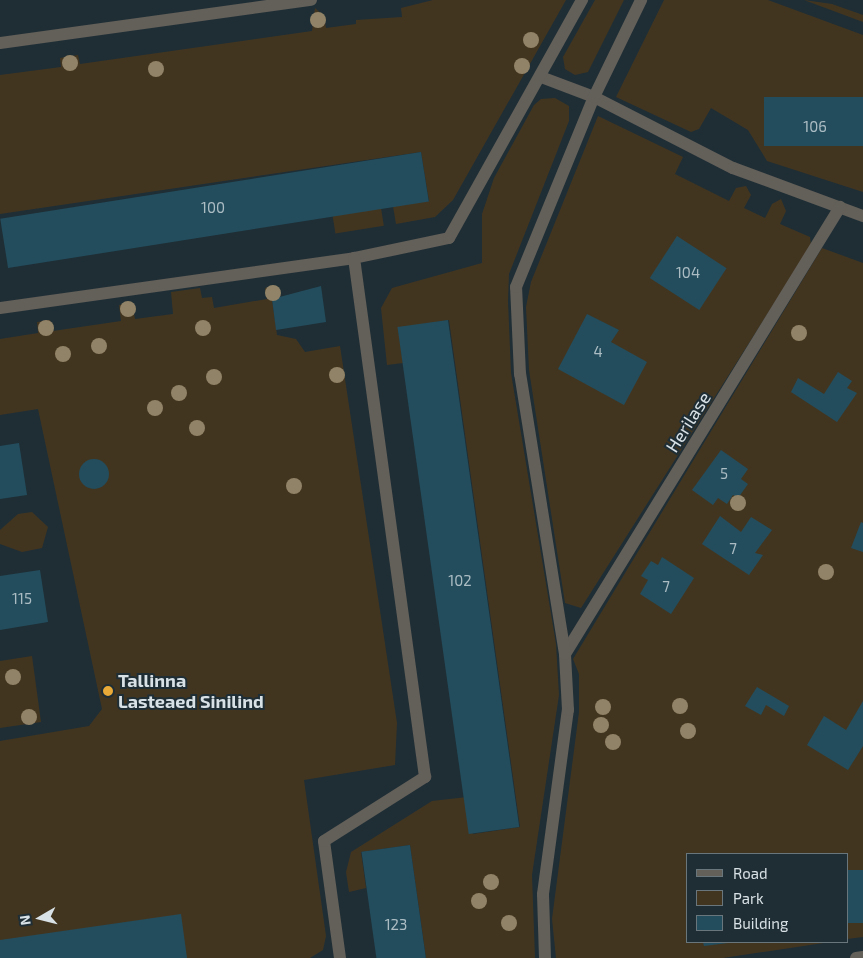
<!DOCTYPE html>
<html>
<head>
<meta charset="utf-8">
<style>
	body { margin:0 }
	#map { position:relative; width:863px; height:958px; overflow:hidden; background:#1f2e35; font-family:"Exo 2",sans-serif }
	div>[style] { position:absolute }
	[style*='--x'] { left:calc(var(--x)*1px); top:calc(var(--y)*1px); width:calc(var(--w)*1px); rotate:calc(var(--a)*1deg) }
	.green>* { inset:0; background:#423520; transform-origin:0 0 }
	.building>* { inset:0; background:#234d5d; transform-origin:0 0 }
	.round { border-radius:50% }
	.minor>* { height:12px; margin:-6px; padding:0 6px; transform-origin:6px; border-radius:6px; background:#635f59 }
	.trees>* { width:16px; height:16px; margin:-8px; border-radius:50%; background:#918367 }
	.dots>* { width:14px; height:14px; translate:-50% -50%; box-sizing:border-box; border:2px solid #1f2e35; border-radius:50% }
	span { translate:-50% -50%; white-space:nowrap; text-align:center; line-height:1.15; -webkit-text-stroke:4px #1f2e35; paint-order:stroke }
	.number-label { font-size:15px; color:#abbcc3 }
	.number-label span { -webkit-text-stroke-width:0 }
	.street-label { font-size:18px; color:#d8e1e5 }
	.poi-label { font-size:18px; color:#d8e1e5; font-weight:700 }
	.left { translate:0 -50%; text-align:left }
	.legend { position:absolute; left:686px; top:853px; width:162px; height:90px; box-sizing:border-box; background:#1f2e35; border:1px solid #69767b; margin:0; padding:6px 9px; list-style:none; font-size:15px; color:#d8e1e5 }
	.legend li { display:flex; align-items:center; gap:10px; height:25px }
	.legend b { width:25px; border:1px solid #69767b }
	.north { position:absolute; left:15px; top:893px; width:50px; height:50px; -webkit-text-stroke:4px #1f2e35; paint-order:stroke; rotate:262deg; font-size:14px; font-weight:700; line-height:20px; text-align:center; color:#d8e1e5 }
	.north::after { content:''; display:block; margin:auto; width:18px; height:22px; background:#d8e1e5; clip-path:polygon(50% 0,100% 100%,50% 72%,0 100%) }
</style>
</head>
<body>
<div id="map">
	<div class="green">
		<i style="clip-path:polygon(433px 0,566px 0,453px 200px,435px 217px,396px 224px,393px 206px,429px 201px,421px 152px,0 214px,0 75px,61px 67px,60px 58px,78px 55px,80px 64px,312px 31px,315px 8px,324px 16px,326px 28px,356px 24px,356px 20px,402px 17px,401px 8px)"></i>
		<i style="clip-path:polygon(595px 0,624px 0,588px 72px,575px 75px,565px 69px,563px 57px)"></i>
		<i style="clip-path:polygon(664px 0,768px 0,863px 35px,863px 192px,767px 161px,748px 130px,711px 108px,699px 129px,691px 132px,616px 97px)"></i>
		<i style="clip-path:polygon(804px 0,832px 4px,863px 15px,863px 22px)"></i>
		<i style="clip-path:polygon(555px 98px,569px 106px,569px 121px,509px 274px,508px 301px,511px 373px,556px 644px,559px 695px,532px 875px,535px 958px,426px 958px,410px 845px,361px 852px,366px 888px,349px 892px,346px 872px,351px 852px,432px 801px,467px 797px,473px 834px,520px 827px,449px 320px,398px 328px,403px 363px,387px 365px,381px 308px,392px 288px,482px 263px,482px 214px,494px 178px,534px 105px,541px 99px)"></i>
		<i style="clip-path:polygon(598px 116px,683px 157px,675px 174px,729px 201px,736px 188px,746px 186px,751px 195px,744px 208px,765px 218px,772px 204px,781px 199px,786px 211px,780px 224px,810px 237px,811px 245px,581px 608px,565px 603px,529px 370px,526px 307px,531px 282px)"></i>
		<i style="left:381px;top:208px;width:18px;height:49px;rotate:81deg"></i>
		<i style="clip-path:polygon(822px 248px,863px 263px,863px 937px,847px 939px,847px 854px,687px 854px,687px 942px,830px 942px,723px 958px,556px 958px,552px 919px,579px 712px,579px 674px,573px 659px)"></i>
		<i style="clip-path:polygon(277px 286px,279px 298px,272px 299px,277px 335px,296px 339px,305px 352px,340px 346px,397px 723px,395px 765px,304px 780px,326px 936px,323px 950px,310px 958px,0 958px,0 741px,89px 726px,102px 709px,38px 409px,0 415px,0 339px,38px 333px,37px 322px,50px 320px,53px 331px,121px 321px,119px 305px,132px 302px,135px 319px,173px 314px,171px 292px,200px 288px,202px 298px,212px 297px,214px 308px,267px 299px,265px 288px)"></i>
		<i style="clip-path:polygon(32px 512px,48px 527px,42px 548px,22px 552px,0 544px,0 530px,18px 514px)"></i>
		<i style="clip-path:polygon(32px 656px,41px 722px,0 728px,0 661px)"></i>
	</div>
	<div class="building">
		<i style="left:863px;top:97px;width:49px;height:99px;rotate:90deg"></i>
		<i style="left:421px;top:152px;width:50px;height:426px;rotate:81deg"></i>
		<i style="left:677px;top:236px;width:59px;height:50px;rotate:33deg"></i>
		<i style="clip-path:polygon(321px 286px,326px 322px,276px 330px,272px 299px)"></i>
		<i style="clip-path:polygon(587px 314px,619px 330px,611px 342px,647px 362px,624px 405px,558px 369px)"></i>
		<i style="left:448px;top:320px;width:512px;height:51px;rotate:82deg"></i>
		<i style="clip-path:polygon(838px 372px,852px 381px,847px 388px,857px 393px,837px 422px,791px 392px,798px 378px,824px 394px)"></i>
		<i style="clip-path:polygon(19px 443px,27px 495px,0 499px,0 446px)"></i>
		<i style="clip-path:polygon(721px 450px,748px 469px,741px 479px,748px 484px,738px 498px,733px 495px,727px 504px,718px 498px,713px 505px,692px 490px)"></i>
		<i class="round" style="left:79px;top:459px;width:30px;height:30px"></i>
		<i style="clip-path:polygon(720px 516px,741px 532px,751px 517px,772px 530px,755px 553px,763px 555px,749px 575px,702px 544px)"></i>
		<i style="clip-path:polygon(861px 522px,863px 523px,863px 552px,851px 548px)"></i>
		<i style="clip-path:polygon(662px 557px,694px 578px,671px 614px,640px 594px,648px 580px,641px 576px,651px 561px,658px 565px)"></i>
		<i style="clip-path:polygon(40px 570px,48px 622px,0 630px,0 576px)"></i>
		<i style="clip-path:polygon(757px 687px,789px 706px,784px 716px,766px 705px,761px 715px,745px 706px)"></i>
		<i style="clip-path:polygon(863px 701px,863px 746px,848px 770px,807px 745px,824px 716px,846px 730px)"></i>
		<i style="left:410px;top:845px;width:114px;height:49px;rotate:82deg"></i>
		<i style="left:863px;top:870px;width:53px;height:16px;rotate:90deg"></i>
		<i style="clip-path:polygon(181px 914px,187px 958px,0 958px,0 940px)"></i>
		<i style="clip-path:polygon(703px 942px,727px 942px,728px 943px,704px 946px)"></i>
	</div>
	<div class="minor">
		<i style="--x:0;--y:43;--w:314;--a:-7.9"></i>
		<i style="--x:541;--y:77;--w:57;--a:20.7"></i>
		<i style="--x:594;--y:97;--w:156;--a:27.1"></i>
		<i style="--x:733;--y:168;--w:139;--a:20.3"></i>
		<i style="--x:0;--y:308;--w:358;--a:-8"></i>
		<i style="--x:354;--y:258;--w:97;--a:-11.9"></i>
		<i style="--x:449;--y:238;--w:273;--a:-60.8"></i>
		<i style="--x:565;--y:654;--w:525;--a:-58.4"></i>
		<i style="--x:340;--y:958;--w:118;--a:-97.8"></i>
		<i style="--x:324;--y:841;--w:120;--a:-32.4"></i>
		<i style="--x:425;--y:777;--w:524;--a:-97.79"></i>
		<i style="--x:545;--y:958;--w:64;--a:-91.8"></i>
		<i style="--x:543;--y:894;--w:186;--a:-82.3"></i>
		<i style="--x:568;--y:710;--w:56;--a:-93.1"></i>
		<i style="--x:565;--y:654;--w:284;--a:-99.1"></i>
		<i style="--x:520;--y:374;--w:87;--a:-92.6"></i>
		<i style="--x:516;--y:287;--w:205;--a:-67.7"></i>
		<i style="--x:594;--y:97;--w:108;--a:-64.1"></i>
		<i style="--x:856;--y:958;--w:7;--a:-8"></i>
	</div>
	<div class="trees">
		<i style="left:318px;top:20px"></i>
		<i style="left:531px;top:40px"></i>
		<i style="left:70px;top:63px"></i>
		<i style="left:522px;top:66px"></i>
		<i style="left:156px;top:69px"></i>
		<i style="left:273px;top:293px"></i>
		<i style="left:128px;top:309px"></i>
		<i style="left:46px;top:328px"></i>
		<i style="left:203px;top:328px"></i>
		<i style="left:799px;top:333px"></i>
		<i style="left:99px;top:346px"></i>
		<i style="left:63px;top:354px"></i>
		<i style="left:337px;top:375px"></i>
		<i style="left:214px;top:377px"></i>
		<i style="left:179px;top:393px"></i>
		<i style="left:155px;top:408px"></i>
		<i style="left:197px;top:428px"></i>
		<i style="left:294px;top:486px"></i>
		<i style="left:738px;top:503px"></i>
		<i style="left:826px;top:572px"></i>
		<i style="left:13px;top:677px"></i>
		<i style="left:680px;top:706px"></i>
		<i style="left:603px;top:707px"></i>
		<i style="left:29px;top:717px"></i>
		<i style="left:601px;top:725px"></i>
		<i style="left:688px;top:731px"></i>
		<i style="left:613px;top:742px"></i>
		<i style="left:491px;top:882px"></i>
		<i style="left:479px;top:901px"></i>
		<i style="left:509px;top:923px"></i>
	</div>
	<div class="dots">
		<i style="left:108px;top:691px;background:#eaaa38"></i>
	</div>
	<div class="number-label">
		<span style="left:815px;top:127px">106</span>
		<span style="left:213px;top:208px">100</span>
		<span style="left:688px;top:273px">104</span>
		<span style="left:598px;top:352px">4</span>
		<span style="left:724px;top:474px">5</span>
		<span style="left:733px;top:549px">7</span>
		<span style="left:460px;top:581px">102</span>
		<span style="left:666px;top:587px">7</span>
		<span style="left:22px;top:599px">115</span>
		<span style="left:396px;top:925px">123</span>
	</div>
	<div class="street-label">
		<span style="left:688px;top:422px;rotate:-58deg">Herilase</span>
	</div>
	<div class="poi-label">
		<span class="left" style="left:118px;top:691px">Tallinna<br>Lasteaed Sinilind</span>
	</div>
	<ul class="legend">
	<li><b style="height:6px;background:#635f59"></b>Road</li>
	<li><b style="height:14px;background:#423520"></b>Park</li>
	<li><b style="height:14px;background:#234d5d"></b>Building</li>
	</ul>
	<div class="north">N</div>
</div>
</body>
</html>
